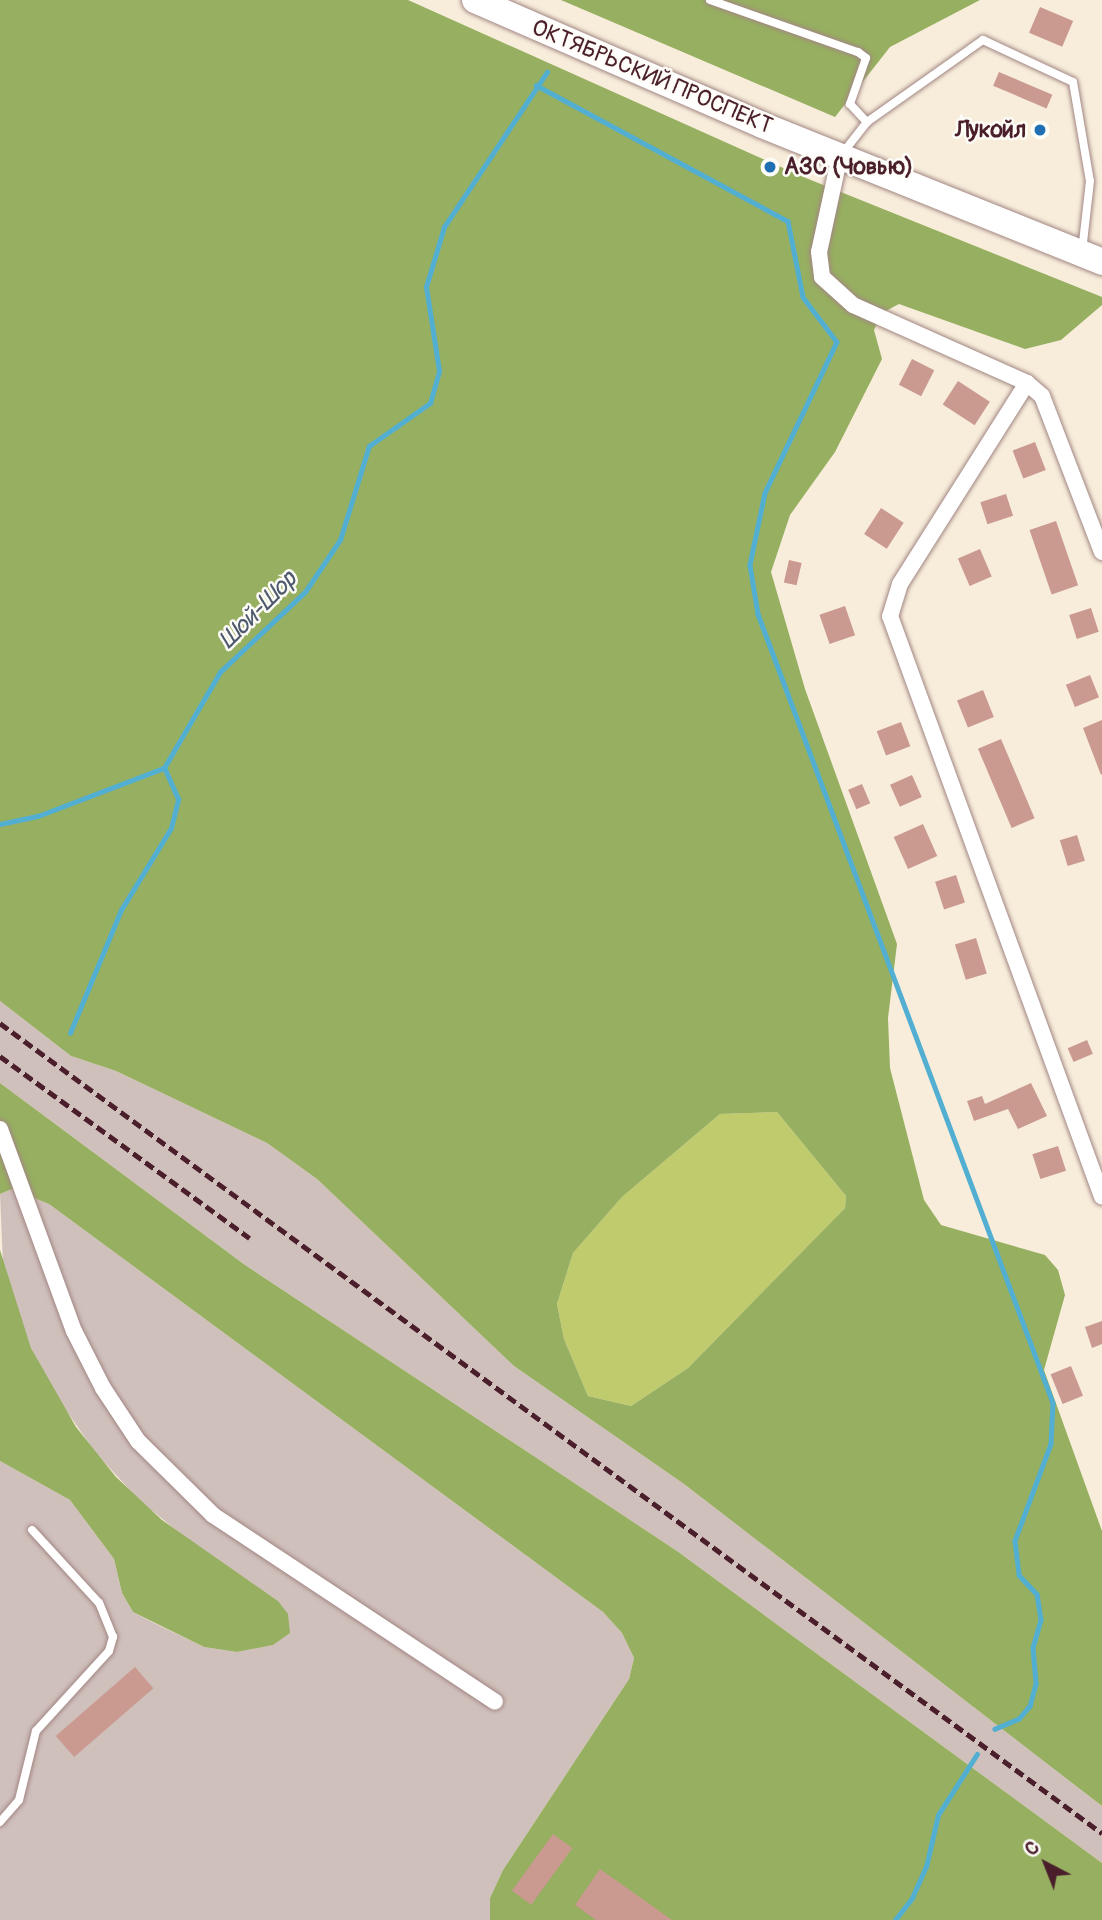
<!DOCTYPE html>
<html>
<head>
<meta charset="utf-8">
<style>
	body { margin:0 }
	#map { position:relative; width:1102px; height:1920px; overflow:hidden; background:#f8eddb; font-family:Pangolin,sans-serif }
	div>[style] { position:absolute }
	[style*='--x'] { left:calc(var(--x)*1px); top:calc(var(--y)*1px); width:calc(var(--w)*1px); rotate:calc(var(--a)*1deg) }
	.industrial>* { inset:0; background:#d0c0bc }
	.green>* { inset:0; background:#bfcb6d }
	.forest>* { inset:0; background:#97af60 }
	.stream>* { height:4.5px; margin:-2.25px; padding:0 2.25px; transform-origin:2.25px; border-radius:2.25px; background:#53afd1 }
	.building>* { inset:0; background:#ca9990; transform-origin:0 0 }
	.roads { filter:drop-shadow(0 0 2px #a18683) drop-shadow(0 0 2px #a18683) }
	.lane>* { height:8px; margin:-4px; padding:0 4px; transform-origin:4px; border-radius:4px; background:#fff }
	.street>* { height:16px; margin:-8px; padding:0 8px; transform-origin:8px; border-radius:8px; background:#fff }
	.primary>* { height:26px; margin:-13px; padding:0 13px; transform-origin:13px; border-radius:13px; background:#fff }
	.rail>* { height:4.5px; margin-top:-2.25px; transform-origin:0; background:repeating-linear-gradient(90deg,#4a1f2b 0 10px,transparent 0 15px) }
	.dots>* { width:19px; height:19px; translate:-50% -50%; box-sizing:border-box; border:4px solid #fdfcf7; border-radius:50% }
	span { translate:-50% -50%; white-space:nowrap; text-align:center; line-height:1.15; -webkit-text-stroke:5px #fdfcf7; paint-order:stroke }
	.street-label { font-size:23px; color:#4a1f2b }
	.poi-label { font-size:23px; color:#4a1f2b; font-weight:700 }
	.right { translate:-100% -50%; text-align:right }
	.left { translate:0 -50%; text-align:left }
	.water-label { font-size:24px; color:#4e596d; font-style:italic }
	.north { position:absolute; left:1011px; top:1829px; width:70px; height:70px; -webkit-text-stroke:5px #fdfcf7; paint-order:stroke; rotate:318deg; font-size:19px; font-weight:700; line-height:28px; text-align:center; color:#4a1f2b }
	.north::after { content:''; display:block; margin:auto; width:24px; height:32px; background:#4a1f2b; clip-path:polygon(50% 0,100% 100%,50% 72%,0 100%) }
</style>
</head>
<body>
<div id="map">
	<div class="industrial">
		<i style="clip-path:polygon(0 1001px,71px 1056px,116px 1071px,267px 1143px,317px 1179px,514px 1366px,684px 1484px,1102px 1806px,1102px 1863px,677px 1551px,245px 1265px,0 1083px)"></i>
		<i style="clip-path:polygon(12px 1189px,49px 1204px,603px 1612px,622px 1633px,634px 1658px,629px 1679px,503px 1870px,490px 1898px,490px 1920px,0 1920px,0 1461px,70px 1500px,114px 1559px,122px 1593px,133px 1612px,152px 1622px,204px 1647px,237px 1652px,272px 1645px,278px 1601px,188px 1540px,138px 1499px,95px 1452px,59px 1400px,31px 1348px,3px 1265px,0 1194px)"></i>
	</div>
	<div class="green">
		<i style="clip-path:polygon(777px 1112px,846px 1196px,845px 1208px,688px 1368px,631px 1406px,588px 1396px,564px 1339px,557px 1304px,573px 1253px,622px 1197px,720px 1114px)"></i>
	</div>
	<div class="forest">
		<i style="clip-path:polygon(evenodd,0 0,408px 0,801px 176px,1102px 297px,1102px 305px,1061px 340px,1025px 349px,899px 304px,882px 313px,874px 330px,882px 359px,835px 452px,790px 515px,771px 572px,805px 689px,897px 944px,888px 1018px,890px 1068px,924px 1200px,941px 1225px,1045px 1255px,1058px 1270px,1065px 1295px,1044px 1370px,1102px 1531px,1102px 1806px,684px 1484px,514px 1366px,317px 1179px,267px 1143px,116px 1071px,71px 1056px,0 1001px,0 0,777px 1112px,846px 1196px,845px 1208px,688px 1368px,631px 1406px,588px 1396px,564px 1339px,557px 1304px,573px 1253px,622px 1197px,720px 1114px,777px 1112px)"></i>
		<i style="clip-path:polygon(561px 0,980px 0,890px 47px,835px 117px)"></i>
		<i style="clip-path:polygon(0 1083px,245px 1265px,677px 1551px,1102px 1863px,1102px 1920px,490px 1920px,490px 1898px,503px 1870px,629px 1679px,634px 1658px,622px 1633px,603px 1612px,49px 1204px,12px 1189px,0 1194px)"></i>
		<i style="clip-path:polygon(0 1250px,31px 1348px,76px 1427px,116px 1477px,162px 1520px,278px 1601px,288px 1614px,290px 1633px,273px 1645px,237px 1652px,204px 1647px,133px 1612px,122px 1593px,114px 1559px,70px 1500px,0 1461px)"></i>
	</div>
	<div class="stream">
		<i style="--x:536;--y:85;--w:286;--a:28.4"></i>
		<i style="--x:788;--y:221;--w:77;--a:78.8"></i>
		<i style="--x:803;--y:297;--w:56;--a:52.9"></i>
		<i style="--x:837;--y:342;--w:167;--a:115.5"></i>
		<i style="--x:765;--y:493;--w:74;--a:101.8"></i>
		<i style="--x:750;--y:565;--w:50;--a:80.7"></i>
		<i style="--x:758;--y:614;--w:842;--a:69.5"></i>
		<i style="--x:1053;--y:1403;--w:41;--a:92.8"></i>
		<i style="--x:1051;--y:1444;--w:103;--a:110.4"></i>
		<i style="--x:1015;--y:1541;--w:34;--a:83"></i>
		<i style="--x:1019;--y:1575;--w:26;--a:47"></i>
		<i style="--x:1037;--y:1594;--w:26;--a:81"></i>
		<i style="--x:1041;--y:1620;--w:29;--a:106"></i>
		<i style="--x:1033;--y:1648;--w:36;--a:85"></i>
		<i style="--x:1036;--y:1684;--w:23;--a:105"></i>
		<i style="--x:1030;--y:1706;--w:17;--a:130"></i>
		<i style="--x:1019;--y:1719;--w:26;--a:157"></i>
		<i style="--x:0;--y:824;--w:39;--a:-12"></i>
		<i style="--x:38;--y:816;--w:135;--a:-20.9"></i>
		<i style="--x:164;--y:768;--w:111;--a:-59.7"></i>
		<i style="--x:220;--y:672;--w:117;--a:-43.3"></i>
		<i style="--x:305;--y:592;--w:63;--a:-56.1"></i>
		<i style="--x:340;--y:540;--w:98;--a:-72.9"></i>
		<i style="--x:369;--y:446;--w:75;--a:-35.2"></i>
		<i style="--x:430;--y:403;--w:33;--a:-74"></i>
		<i style="--x:439;--y:371;--w:85;--a:-98.8"></i>
		<i style="--x:426;--y:287;--w:63;--a:-73.3"></i>
		<i style="--x:444;--y:227;--w:186;--a:-56.4"></i>
		<i style="--x:70;--y:1033;--w:133;--a:-67.5"></i>
		<i style="--x:121;--y:910;--w:96;--a:-58.6"></i>
		<i style="--x:171;--y:828;--w:30;--a:-76"></i>
		<i style="--x:178;--y:799;--w:34;--a:-114"></i>
		<i style="--x:895;--y:1920;--w:28;--a:-52"></i>
		<i style="--x:912;--y:1898;--w:34;--a:-66"></i>
		<i style="--x:926;--y:1867;--w:53;--a:-77"></i>
		<i style="--x:938;--y:1815;--w:72;--a:-57.4"></i>
	</div>
	<div class="building">
		<i style="left:1040px;top:7px;width:36px;height:28px;rotate:23deg"></i>
		<i style="left:999px;top:72px;width:58px;height:15px;rotate:23deg"></i>
		<i style="left:912px;top:359px;width:25px;height:29px;rotate:27deg"></i>
		<i style="left:958px;top:381px;width:38px;height:28px;rotate:33deg"></i>
		<i style="left:1035px;top:442px;width:30px;height:24px;rotate:69deg"></i>
		<i style="left:1006px;top:494px;width:23px;height:27px;rotate:72deg"></i>
		<i style="left:881px;top:508px;width:27px;height:31px;rotate:33deg"></i>
		<i style="left:1056px;top:521px;width:68px;height:28px;rotate:71deg"></i>
		<i style="left:980px;top:549px;width:30px;height:24px;rotate:67deg"></i>
		<i style="left:789px;top:560px;width:13px;height:23px;rotate:13deg"></i>
		<i style="left:845px;top:606px;width:31px;height:27px;rotate:71deg"></i>
		<i style="left:1091px;top:608px;width:25px;height:23px;rotate:72deg"></i>
		<i style="left:1090px;top:675px;width:24px;height:26px;rotate:68deg"></i>
		<i style="left:983px;top:690px;width:29px;height:28px;rotate:68deg"></i>
		<i style="clip-path:polygon(1102px 720px,1102px 774px,1101px 775px,1083px 728px)"></i>
		<i style="left:901px;top:722px;width:26px;height:26px;rotate:69deg"></i>
		<i style="left:1001px;top:739px;width:86px;height:25px;rotate:67deg"></i>
		<i style="left:912px;top:775px;width:24px;height:24px;rotate:66deg"></i>
		<i style="left:862px;top:784px;width:21px;height:15px;rotate:67deg"></i>
		<i style="left:923px;top:824px;width:35px;height:32px;rotate:66deg"></i>
		<i style="left:1077px;top:835px;width:27px;height:18px;rotate:73deg"></i>
		<i style="left:956px;top:875px;width:29px;height:22px;rotate:72deg"></i>
		<i style="left:976px;top:938px;width:37px;height:22px;rotate:73deg"></i>
		<i style="left:1087px;top:1040px;width:15px;height:21px;rotate:67deg"></i>
		<i style="clip-path:polygon(1031px 1083px,1047px 1116px,1018px 1129px,1008px 1109px,974px 1121px,967px 1101px,982px 1096px,985px 1104px)"></i>
		<i style="left:1058px;top:1146px;width:26px;height:27px;rotate:72deg"></i>
		<i style="clip-path:polygon(1102px 1321px,1102px 1344px,1092px 1348px,1085px 1327px)"></i>
		<i style="left:1071px;top:1366px;width:32px;height:22px;rotate:68deg"></i>
		<i style="left:135px;top:1667px;width:28px;height:105px;rotate:49deg"></i>
		<i style="left:553px;top:1834px;width:24px;height:70px;rotate:36deg"></i>
		<i style="clip-path:polygon(600px 1869px,672px 1920px,596px 1920px,575px 1905px)"></i>
	</div>
	<div class="roads">
		<div class="lane">
			<i style="--x:710;--y:0;--w:157;--a:19.4"></i>
			<i style="--x:858;--y:52;--w:10;--a:37"></i>
			<i style="--x:866;--y:58;--w:49;--a:109.2"></i>
			<i style="--x:850;--y:104;--w:25;--a:47"></i>
			<i style="--x:842;--y:154;--w:41;--a:-52"></i>
			<i style="--x:867;--y:122;--w:142;--a:-35.3"></i>
			<i style="--x:983;--y:40;--w:99;--a:25"></i>
			<i style="--x:1073;--y:82;--w:100;--a:80.3"></i>
			<i style="--x:1090;--y:181;--w:70;--a:96.5"></i>
			<i style="--x:0;--y:1822;--w:29;--a:-49"></i>
			<i style="--x:19;--y:1800;--w:71;--a:-76.2"></i>
			<i style="--x:36;--y:1731;--w:108;--a:-47.6"></i>
			<i style="--x:109;--y:1651;--w:15;--a:-74"></i>
			<i style="--x:113;--y:1637;--w:37;--a:-112"></i>
			<i style="--x:99;--y:1603;--w:99;--a:-132.5"></i>
		</div>
		<div class="street">
			<i style="--x:840;--y:155;--w:99;--a:102.2"></i>
			<i style="--x:819;--y:252;--w:25;--a:83"></i>
			<i style="--x:822;--y:277;--w:42;--a:42.1"></i>
			<i style="--x:853;--y:305;--w:191;--a:24.1"></i>
			<i style="--x:1027;--y:383;--w:20;--a:41"></i>
			<i style="--x:1042;--y:396;--w:167;--a:69"></i>
			<i style="--x:1027;--y:383;--w:238;--a:122.3"></i>
			<i style="--x:900;--y:584;--w:34;--a:107"></i>
			<i style="--x:890;--y:616;--w:618;--a:69.95"></i>
			<i style="--x:0;--y:1129;--w:215;--a:69.9"></i>
			<i style="--x:74;--y:1331;--w:64;--a:63"></i>
			<i style="--x:103;--y:1388;--w:64;--a:56.6"></i>
			<i style="--x:138;--y:1441;--w:105;--a:44.6"></i>
			<i style="--x:213;--y:1515;--w:338;--a:33.5"></i>
		</div>
		<div class="primary">
			<i style="--x:475;--y:0;--w:313;--a:23.5"></i>
			<i style="--x:762;--y:125;--w:367;--a:21.9"></i>
		</div>
	</div>
	<div class="rail">
		<i style="--x:0;--y:1023;--w:1368;--a:36.32"></i>
		<i style="--x:0;--y:1056;--w:309;--a:36.1"></i>
	</div>
	<div class="dots">
		<i style="left:1040px;top:130px;background:#1f6fb2"></i>
		<i style="left:770px;top:167px;background:#1f6fb2"></i>
	</div>
	<div class="street-label">
		<span style="left:652px;top:77px;rotate:23deg">ОКТЯБРЬСКИЙ ПРОСПЕКТ</span>
	</div>
	<div class="poi-label">
		<span class="right" style="left:1026px;top:130px">Лукойл</span>
		<span class="left" style="left:784px;top:167px">АЗС (Човью)</span>
	</div>
	<div class="water-label">
		<span style="left:258px;top:610px;rotate:-45deg">Шой-Шор</span>
	</div>
	<div class="north">С</div>
</div>
</body>
</html>
